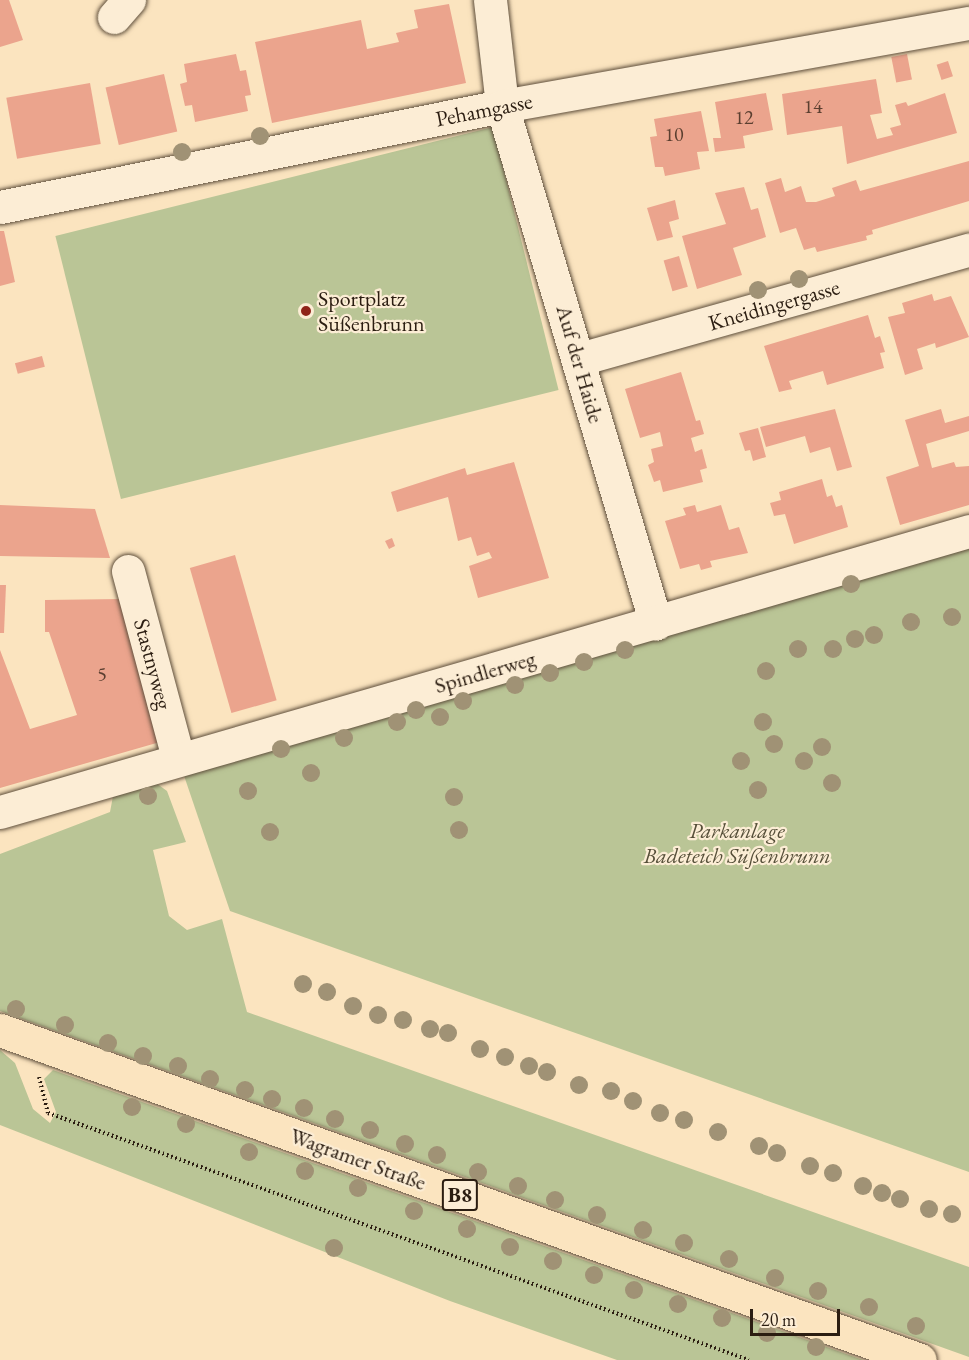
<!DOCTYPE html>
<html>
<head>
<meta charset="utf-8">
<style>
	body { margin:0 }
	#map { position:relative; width:969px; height:1360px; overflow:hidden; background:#fbe4bf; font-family:"EB Garamond",serif }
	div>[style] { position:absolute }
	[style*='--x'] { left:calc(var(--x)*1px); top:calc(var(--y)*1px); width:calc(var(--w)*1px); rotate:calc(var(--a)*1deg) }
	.green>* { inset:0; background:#bac596; transform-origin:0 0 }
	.building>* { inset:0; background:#eba48d; transform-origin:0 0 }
	.path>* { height:4px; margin-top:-2px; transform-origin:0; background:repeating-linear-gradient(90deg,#2b1d11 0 1.5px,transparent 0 4.5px) }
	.roads { filter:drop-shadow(0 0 2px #5f4f3c) drop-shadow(0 0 2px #5f4f3c) }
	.minor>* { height:33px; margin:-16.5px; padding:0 16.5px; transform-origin:16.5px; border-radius:16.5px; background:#fcedd5 }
	.major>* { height:33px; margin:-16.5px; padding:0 16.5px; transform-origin:16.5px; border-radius:16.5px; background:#fbe4bf }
	.trees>* { width:18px; height:18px; margin:-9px; border-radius:50%; background:#a09275 }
	.dots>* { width:16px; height:16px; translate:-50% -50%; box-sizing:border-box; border:3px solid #fcedd5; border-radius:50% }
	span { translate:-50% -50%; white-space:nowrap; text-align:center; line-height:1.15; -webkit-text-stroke:4.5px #fcedd5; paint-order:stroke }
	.number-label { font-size:20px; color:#5b3f30 }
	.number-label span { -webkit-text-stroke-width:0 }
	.shield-label span { padding:2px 4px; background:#fcedd5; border:2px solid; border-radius:4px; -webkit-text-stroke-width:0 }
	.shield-label { font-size:21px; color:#2b1d11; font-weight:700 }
	.street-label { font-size:22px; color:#2b1d11 }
	.poi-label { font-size:22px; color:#2b1d11 }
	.left { translate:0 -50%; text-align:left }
	.park-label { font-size:22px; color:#564f39; font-style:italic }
	.scale { position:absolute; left:750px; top:1309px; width:90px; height:27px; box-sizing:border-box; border:3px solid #2b1d11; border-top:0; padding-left:8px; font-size:18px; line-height:21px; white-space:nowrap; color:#2b1d11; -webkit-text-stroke:4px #fcedd5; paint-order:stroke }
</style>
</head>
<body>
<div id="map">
	<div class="green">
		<i style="left:493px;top:127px;width:271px;height:451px;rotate:76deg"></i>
		<i style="clip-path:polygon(969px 531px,969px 1172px,230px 911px,178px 758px)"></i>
		<i style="clip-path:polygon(156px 783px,167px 791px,186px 842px,153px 850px,169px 916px,187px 930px,222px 919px,247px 1012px,969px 1267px,969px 1357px,0 1011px,0 854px,110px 812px,114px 791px)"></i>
		<i style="clip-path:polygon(0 1050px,15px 1063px,33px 1109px,50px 1123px,56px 1112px,44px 1079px,53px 1070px,863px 1360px,617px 1360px,450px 1301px,0 1125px)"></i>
	</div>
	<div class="building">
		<i style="clip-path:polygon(0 0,9px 0,23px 40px,0 47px)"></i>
		<i style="clip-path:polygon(449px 4px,466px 83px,272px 123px,255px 42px,361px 20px,367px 49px,399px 42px,396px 33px,418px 28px,414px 10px)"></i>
		<i style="clip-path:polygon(236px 54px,240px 71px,246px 70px,251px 95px,245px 96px,248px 111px,195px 122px,192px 105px,185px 106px,180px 84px,187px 82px,184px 64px)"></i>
		<i style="left:907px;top:54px;width:26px;height:16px;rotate:79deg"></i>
		<i style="left:948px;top:61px;width:16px;height:12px;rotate:72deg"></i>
		<i style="left:164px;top:74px;width:59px;height:60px;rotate:77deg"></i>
		<i style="clip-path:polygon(876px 79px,882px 113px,870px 115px,877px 139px,893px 135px,890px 128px,901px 125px,895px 105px,906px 102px,908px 106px,945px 93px,957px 133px,847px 164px,842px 126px,787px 135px,782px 94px)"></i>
		<i style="left:90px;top:83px;width:62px;height:85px;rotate:80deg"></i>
		<i style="clip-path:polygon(766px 93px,773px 130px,743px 136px,745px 148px,715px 152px,713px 138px,721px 138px,715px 102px)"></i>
		<i style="clip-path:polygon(701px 111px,709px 151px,697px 152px,700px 169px,665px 176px,663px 167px,655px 167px,650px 137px,657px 136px,654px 119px)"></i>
		<i style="clip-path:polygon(969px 161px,969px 201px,872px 230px,873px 234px,866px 236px,867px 240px,817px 252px,815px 247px,804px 250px,796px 228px,780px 233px,765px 183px,781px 178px,785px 192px,801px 186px,806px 202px,816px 202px,835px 196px,832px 188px,856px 180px,860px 191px)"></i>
		<i style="clip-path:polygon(744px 187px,751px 210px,758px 208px,766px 237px,733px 248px,742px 275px,697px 289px,682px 236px,726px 224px,715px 193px)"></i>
		<i style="clip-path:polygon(675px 200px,679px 219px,669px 222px,673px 237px,657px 241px,647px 208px)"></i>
		<i style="clip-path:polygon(0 231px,4px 231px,15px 282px,0 286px)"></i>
		<i style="left:679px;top:256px;width:32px;height:16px;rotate:74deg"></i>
		<i style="clip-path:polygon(932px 294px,934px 301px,951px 296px,969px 337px,936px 348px,935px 343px,917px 349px,923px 369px,905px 375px,888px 317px,905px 313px,902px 303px)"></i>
		<i style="clip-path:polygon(868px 315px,875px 338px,880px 336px,885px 352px,880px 353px,884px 368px,827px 385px,823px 371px,789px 381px,792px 389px,779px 392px,764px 346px)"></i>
		<i style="left:42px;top:356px;width:11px;height:28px;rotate:75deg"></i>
		<i style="clip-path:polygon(681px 372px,696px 421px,700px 420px,704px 434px,691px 438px,695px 452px,702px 449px,707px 468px,700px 470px,703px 482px,663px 492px,660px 480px,654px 482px,648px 465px,654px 462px,651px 449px,663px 446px,660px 432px,640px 438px,625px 389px)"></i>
		<i style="clip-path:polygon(835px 409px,852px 467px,837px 471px,830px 447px,810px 453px,805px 436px,766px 447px,760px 427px)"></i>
		<i style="clip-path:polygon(941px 409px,945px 423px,969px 416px,969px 431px,926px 444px,932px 468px,954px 462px,956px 467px,969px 466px,969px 505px,900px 525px,886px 477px,919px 466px,905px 420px)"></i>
		<i style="clip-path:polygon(758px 428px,766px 457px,753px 461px,750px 450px,745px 451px,739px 433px)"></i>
		<i style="clip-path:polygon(514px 462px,549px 578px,478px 598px,469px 566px,492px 558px,489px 552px,477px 556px,471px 537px,458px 541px,448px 497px,397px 512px,391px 492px,465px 468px,467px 475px)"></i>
		<i style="clip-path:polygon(822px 479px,827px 497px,832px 495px,836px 507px,842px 505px,848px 527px,794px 544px,785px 514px,774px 516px,770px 503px,781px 500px,779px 492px)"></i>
		<i style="clip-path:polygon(0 505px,95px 509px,110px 558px,0 556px)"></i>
		<i style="clip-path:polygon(695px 505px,697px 512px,721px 505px,729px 530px,739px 527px,748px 553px,710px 561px,712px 567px,701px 570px,699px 564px,680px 569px,665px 521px,686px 515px,683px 508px)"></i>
		<i style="clip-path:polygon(392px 538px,395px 546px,389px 549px,385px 541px)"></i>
		<i style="left:235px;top:555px;width:151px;height:47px;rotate:74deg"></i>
		<i style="clip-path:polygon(0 585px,6px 585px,4px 633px,0 633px)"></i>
		<i style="clip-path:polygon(121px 599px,160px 742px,0 788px,0 650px,30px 729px,77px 715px,49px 632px,45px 632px,45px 600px)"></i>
	</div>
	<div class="path">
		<i style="--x:39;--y:1077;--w:37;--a:76"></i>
		<i style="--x:48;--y:1113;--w:743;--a:19.41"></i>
	</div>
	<div class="roads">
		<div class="minor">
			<i style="--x:490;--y:0;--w:107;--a:83.5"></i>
			<i style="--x:502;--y:106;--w:540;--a:73.44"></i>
			<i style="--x:114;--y:17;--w:23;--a:-49"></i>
			<i style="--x:0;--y:207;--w:512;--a:-11.38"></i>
			<i style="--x:502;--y:106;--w:474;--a:-10.1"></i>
			<i style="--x:580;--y:359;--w:404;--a:-15.7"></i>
			<i style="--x:128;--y:571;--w:194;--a:75"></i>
			<i style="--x:0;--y:812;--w:1009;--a:-16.17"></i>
		</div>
		<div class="major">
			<i style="--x:0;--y:1030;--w:977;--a:19.73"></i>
		</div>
	</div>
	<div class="trees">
		<i style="left:260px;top:136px"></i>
		<i style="left:182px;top:152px"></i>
		<i style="left:799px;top:279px"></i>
		<i style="left:758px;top:290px"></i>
		<i style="left:851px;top:584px"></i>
		<i style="left:952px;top:617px"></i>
		<i style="left:911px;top:622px"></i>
		<i style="left:874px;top:635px"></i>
		<i style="left:855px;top:639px"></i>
		<i style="left:798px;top:649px"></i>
		<i style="left:833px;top:649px"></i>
		<i style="left:625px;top:650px"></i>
		<i style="left:584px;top:662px"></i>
		<i style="left:766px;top:671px"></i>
		<i style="left:550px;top:673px"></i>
		<i style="left:515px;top:685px"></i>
		<i style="left:463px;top:701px"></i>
		<i style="left:416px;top:710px"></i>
		<i style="left:440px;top:717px"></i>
		<i style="left:397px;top:722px"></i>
		<i style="left:763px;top:722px"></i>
		<i style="left:344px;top:738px"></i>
		<i style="left:774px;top:744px"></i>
		<i style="left:822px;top:747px"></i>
		<i style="left:281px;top:749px"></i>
		<i style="left:741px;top:761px"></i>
		<i style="left:804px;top:761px"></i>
		<i style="left:311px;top:773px"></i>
		<i style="left:832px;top:783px"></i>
		<i style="left:758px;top:790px"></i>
		<i style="left:248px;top:791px"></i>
		<i style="left:148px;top:796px"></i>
		<i style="left:454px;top:797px"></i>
		<i style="left:459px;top:830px"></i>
		<i style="left:270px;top:832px"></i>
		<i style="left:303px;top:984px"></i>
		<i style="left:327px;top:992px"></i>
		<i style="left:353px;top:1006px"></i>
		<i style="left:16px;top:1009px"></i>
		<i style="left:378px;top:1015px"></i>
		<i style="left:403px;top:1020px"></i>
		<i style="left:65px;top:1025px"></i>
		<i style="left:430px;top:1029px"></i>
		<i style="left:448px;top:1033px"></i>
		<i style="left:108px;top:1043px"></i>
		<i style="left:480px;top:1049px"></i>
		<i style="left:143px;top:1056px"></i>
		<i style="left:505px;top:1057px"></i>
		<i style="left:178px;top:1066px"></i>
		<i style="left:529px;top:1066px"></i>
		<i style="left:547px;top:1072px"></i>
		<i style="left:210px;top:1079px"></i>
		<i style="left:579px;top:1085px"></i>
		<i style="left:245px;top:1090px"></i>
		<i style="left:611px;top:1091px"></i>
		<i style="left:272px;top:1099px"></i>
		<i style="left:633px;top:1101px"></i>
		<i style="left:132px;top:1107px"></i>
		<i style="left:304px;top:1108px"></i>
		<i style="left:660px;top:1113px"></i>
		<i style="left:335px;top:1119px"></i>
		<i style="left:684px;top:1120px"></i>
		<i style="left:186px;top:1124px"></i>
		<i style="left:370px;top:1130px"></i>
		<i style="left:718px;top:1132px"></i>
		<i style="left:405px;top:1144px"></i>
		<i style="left:759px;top:1146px"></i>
		<i style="left:249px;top:1152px"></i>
		<i style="left:777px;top:1153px"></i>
		<i style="left:437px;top:1155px"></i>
		<i style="left:810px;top:1166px"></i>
		<i style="left:305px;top:1171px"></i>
		<i style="left:478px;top:1172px"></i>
		<i style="left:833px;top:1173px"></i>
		<i style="left:518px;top:1186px"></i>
		<i style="left:863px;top:1186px"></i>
		<i style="left:358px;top:1188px"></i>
		<i style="left:882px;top:1193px"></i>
		<i style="left:900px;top:1199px"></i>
		<i style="left:555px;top:1200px"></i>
		<i style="left:929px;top:1209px"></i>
		<i style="left:414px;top:1211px"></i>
		<i style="left:952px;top:1214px"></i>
		<i style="left:597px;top:1215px"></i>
		<i style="left:467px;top:1229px"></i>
		<i style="left:643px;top:1230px"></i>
		<i style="left:684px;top:1243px"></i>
		<i style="left:510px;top:1247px"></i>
		<i style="left:334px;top:1248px"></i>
		<i style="left:729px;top:1259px"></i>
		<i style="left:553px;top:1261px"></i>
		<i style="left:594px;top:1275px"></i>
		<i style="left:775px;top:1278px"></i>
		<i style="left:634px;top:1290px"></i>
		<i style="left:818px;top:1291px"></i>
		<i style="left:678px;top:1304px"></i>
		<i style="left:869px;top:1307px"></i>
		<i style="left:722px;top:1318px"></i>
		<i style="left:916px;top:1326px"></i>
		<i style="left:767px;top:1333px"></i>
		<i style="left:816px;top:1347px"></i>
	</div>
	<div class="dots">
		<i style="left:306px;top:311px;background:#8f2418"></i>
	</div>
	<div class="number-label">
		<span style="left:813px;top:106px">14</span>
		<span style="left:744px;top:117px">12</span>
		<span style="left:674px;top:134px">10</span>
		<span style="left:102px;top:674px">5</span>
	</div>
	<div class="shield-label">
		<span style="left:460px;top:1195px">B8</span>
	</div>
	<div class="street-label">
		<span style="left:484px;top:110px;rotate:-11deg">Pehamgasse</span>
		<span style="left:774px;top:305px;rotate:-16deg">Kneidingergasse</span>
		<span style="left:580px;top:364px;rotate:74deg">Auf der Haide</span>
		<span style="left:153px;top:664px;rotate:75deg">Stastnyweg</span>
		<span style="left:485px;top:672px;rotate:-16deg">Spindlerweg</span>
		<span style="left:358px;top:1159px;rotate:20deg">Wagramer Straße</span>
	</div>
	<div class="poi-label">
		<span class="left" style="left:318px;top:311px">Sportplatz<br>Süßenbrunn</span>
	</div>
	<div class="park-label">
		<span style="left:737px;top:843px">Parkanlage<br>Badeteich Süßenbrunn</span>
	</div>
	<div class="scale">20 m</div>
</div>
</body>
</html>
